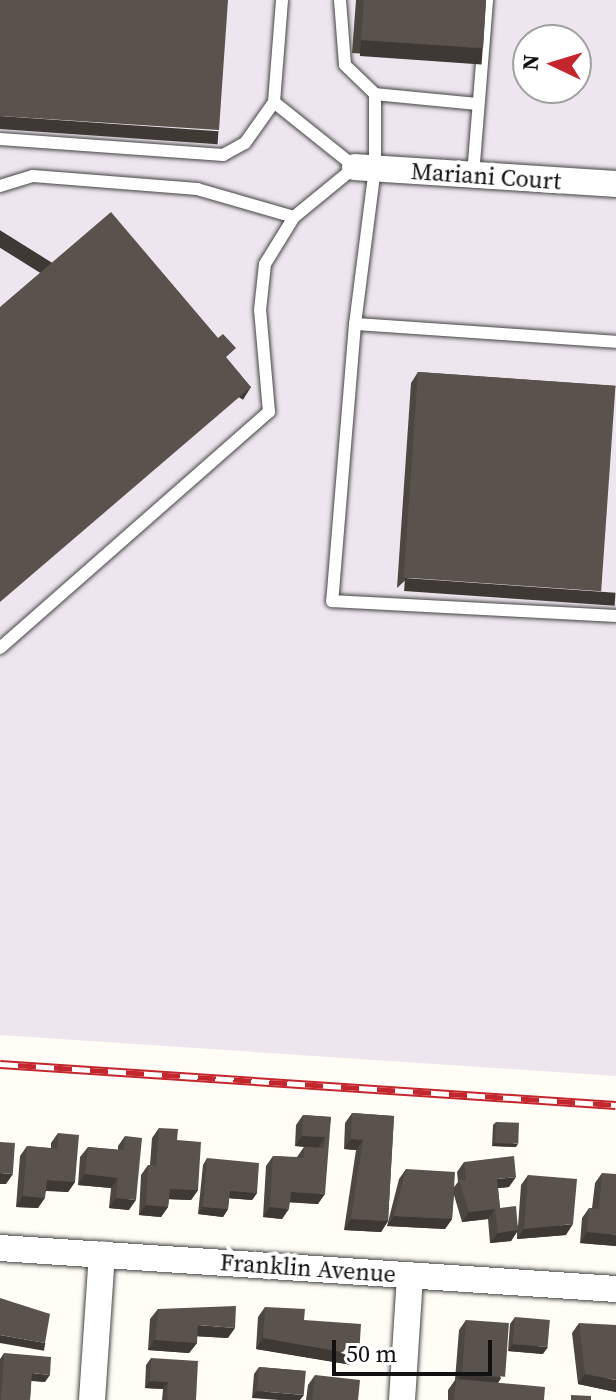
<!DOCTYPE html>
<html>
<head>
<meta charset="utf-8">
<style>
	body { margin:0 }
	#map { position:relative; width:616px; height:1400px; overflow:hidden; background:#fffdf5; font-family:"Source Serif 4",serif }
	div>[style] { position:absolute }
	[style*='--x'] { left:calc(var(--x)*1px); top:calc(var(--y)*1px); width:calc(var(--w)*1px); rotate:calc(var(--a)*1deg) }
	.industrial>* { inset:0; background:#eee6ef }
	.roads { filter:drop-shadow(0 0 2px #444) drop-shadow(0 0 2px #444) }
	.lane>* { height:12px; margin:-6px; padding:0 6px; transform-origin:6px; border-radius:6px; background:#fff }
	.street>* { height:26px; margin:-13px; padding:0 13px; transform-origin:13px; border-radius:13px; background:#fff }
	.rail>* { height:9px; margin-top:-4.5px; transform-origin:0; background:repeating-linear-gradient(90deg,#fff 0 18px,#c4262e 0 36px); box-sizing:border-box; border-block:2px solid #c4262e }
	.wall>* { inset:0; background:#4d4742 }
	.shaded-wall>* { inset:0; background:#3f3936; transform-origin:0 0 }
	.building>* { inset:0; background:#5a524d; transform-origin:0 0 }
	span { translate:-50% -50%; white-space:nowrap; text-align:center; line-height:1.15; -webkit-text-stroke:8px #fff; paint-order:stroke }
	.street-label { font-size:24px; color:#111 }
	.north { position:absolute; left:512px; top:24px; width:80px; height:80px; box-sizing:border-box; background:#fff; border:2px solid #a0a0a0; border-radius:50%; rotate:274deg; font-size:22px; font-weight:700; line-height:32px; text-align:center; color:#111 }
	.north::after { content:''; display:block; margin:auto; width:28px; height:36px; background:#c4262e; clip-path:polygon(50% 0,100% 100%,50% 72%,0 100%) }
	.scale { position:absolute; left:332px; top:1340px; width:160px; height:36px; box-sizing:border-box; border:4px solid #111; border-top:0; padding-left:10px; font-size:24px; line-height:28px; white-space:nowrap; color:#111; -webkit-text-stroke:6px #fff; paint-order:stroke }
</style>
</head>
<body>
<div id="map">
	<div class="industrial">
		<i style="clip-path:polygon(evenodd,0 0,616px 0,616px 1076px,0 1035px,0 0,528px 40px,576px 40px,576px 88px,528px 88px,528px 40px)"></i>
	</div>
	<div class="roads">
		<div class="lane">
			<i style="--x:340;--y:0;--w:65;--a:85.6"></i>
			<i style="--x:345;--y:65;--w:42;--a:44"></i>
			<i style="--x:375;--y:94;--w:74;--a:90"></i>
			<i style="--x:375;--y:168;--w:157;--a:97.3"></i>
			<i style="--x:355;--y:324;--w:262;--a:3.9"></i>
			<i style="--x:375;--y:94;--w:102;--a:5.6"></i>
			<i style="--x:0;--y:139;--w:224;--a:4.1"></i>
			<i style="--x:223;--y:155;--w:25;--a:-29"></i>
			<i style="--x:245;--y:143;--w:50;--a:-54.7"></i>
			<i style="--x:473;--y:175;--w:176;--a:-85.4"></i>
			<i style="--x:0;--y:186;--w:34;--a:-17"></i>
			<i style="--x:33;--y:176;--w:165;--a:4.5"></i>
			<i style="--x:197;--y:189;--w:101;--a:16.1"></i>
			<i style="--x:355;--y:324;--w:278;--a:94.7"></i>
			<i style="--x:332;--y:601;--w:284;--a:3"></i>
			<i style="--x:0;--y:648;--w:358;--a:-41.3"></i>
			<i style="--x:269;--y:412;--w:102;--a:-95"></i>
			<i style="--x:260;--y:310;--w:46;--a:-83.8"></i>
			<i style="--x:265;--y:264;--w:55;--a:-58.3"></i>
			<i style="--x:294;--y:217;--w:79;--a:-39.3"></i>
			<i style="--x:355;--y:167;--w:104;--a:-141.3"></i>
			<i style="--x:274;--y:102;--w:102;--a:-85.5"></i>
		</div>
		<div class="street">
			<i style="--x:355;--y:167;--w:262;--a:3.7"></i>
			<i style="--x:0;--y:1248;--w:617;--a:3.81"></i>
			<i style="--x:92;--y:1400;--w:146;--a:-86.1"></i>
			<i style="--x:402;--y:1400;--w:125;--a:-86.3"></i>
		</div>
	</div>
	<div class="rail">
		<i style="--x:0;--y:1064;--w:617;--a:3.81"></i>
	</div>
	<div class="wall">
		<i style="clip-path:polygon(356px 0,486px 0,483px 48px,474px 61px,352px 53px)"></i>
		<i style="clip-path:polygon(418px 372px,616px 386px,397px 588px,411px 383px)"></i>
		<i style="clip-path:polygon(352px 1113px,394px 1116px,388px 1221px,381px 1232px,344px 1230px,356px 1150px,344px 1149px,345px 1123px)"></i>
		<i style="clip-path:polygon(303px 1115px,331px 1117px,318px 1204px,290px 1202px,282px 1219px,263px 1217px,266px 1166px,273px 1156px,297px 1157px,304px 1147px,318px 1148px,295px 1146px,296px 1125px)"></i>
		<i style="clip-path:polygon(496px 1122px,516px 1147px,492px 1146px,493px 1125px)"></i>
		<i style="clip-path:polygon(159px 1128px,177px 1140px,198px 1190px,191px 1200px,169px 1199px,168px 1207px,161px 1217px,139px 1215px,141px 1175px,148px 1165px,150px 1165px,152px 1138px)"></i>
		<i style="clip-path:polygon(58px 1133px,75px 1182px,68px 1192px,46px 1191px,38px 1208px,16px 1207px,20px 1156px,27px 1146px,51px 1148px,51px 1143px)"></i>
		<i style="clip-path:polygon(125px 1136px,129px 1210px,109px 1208px,111px 1188px,78px 1185px,80px 1157px,88px 1147px,118px 1150px,118px 1146px)"></i>
		<i style="clip-path:polygon(207px 1158px,257px 1193px,252px 1200px,229px 1198px,228px 1209px,223px 1217px,198px 1214px,203px 1165px)"></i>
		<i style="clip-path:polygon(464px 1162px,509px 1187px,498px 1188px,500px 1208px,518px 1226px,521px 1185px,528px 1175px,566px 1235px,517px 1239px,517px 1232px,511px 1241px,490px 1243px,488px 1219px,462px 1222px,454px 1195px,452px 1219px,445px 1229px,387px 1226px,399px 1179px,406px 1169px,454px 1187px,458px 1182px,457px 1172px)"></i>
		<i style="clip-path:polygon(602px 1173px,616px 1246px,580px 1243px,582px 1218px,589px 1208px,592px 1208px,595px 1183px)"></i>
		<i style="clip-path:polygon(265px 1307px,304px 1320px,359px 1355px,352px 1365px,256px 1349px,258px 1317px)"></i>
		<i style="clip-path:polygon(158px 1309px,228px 1338px,197px 1336px,197px 1343px,189px 1353px,148px 1350px,150px 1319px)"></i>
		<i style="clip-path:polygon(515px 1317px,543px 1354px,508px 1351px,510px 1324px)"></i>
		<i style="clip-path:polygon(466px 1320px,501px 1378px,498px 1383px,544px 1400px,448px 1400px,448px 1390px,455px 1380px,459px 1330px)"></i>
		<i style="clip-path:polygon(579px 1323px,616px 1392px,578px 1384px,572px 1333px)"></i>
		<i style="clip-path:polygon(4px 1353px,45px 1382px,31px 1381px,30px 1400px,0 1400px,0 1359px)"></i>
		<i style="clip-path:polygon(151px 1358px,196px 1400px,162px 1400px,163px 1389px,145px 1388px,146px 1365px)"></i>
		<i style="clip-path:polygon(259px 1367px,306px 1371px,252px 1398px,254px 1374px)"></i>
		<i style="clip-path:polygon(315px 1375px,358px 1400px,306px 1400px,308px 1385px)"></i>
	</div>
	<div class="shaded-wall">
		<i style="left:361px;top:40px;width:122px;height:16px;rotate:4deg"></i>
		<i style="left:0;top:116px;width:219px;height:13px;rotate:4deg"></i>
		<i style="left:251px;top:387px;width:15px;height:330px;rotate:122deg"></i>
		<i style="left:405px;top:578px;width:211px;height:13px;rotate:4deg"></i>
		<i style="clip-path:polygon(302px 1136px,325px 1137px,318px 1148px,295px 1146px)"></i>
		<i style="clip-path:polygon(351px 1139px,363px 1140px,356px 1150px,344px 1149px)"></i>
		<i style="clip-path:polygon(495px 1143px,518px 1144px,516px 1147px,492px 1146px)"></i>
		<i style="clip-path:polygon(0 1173px,13px 1174px,6px 1184px,0 1184px)"></i>
		<i style="clip-path:polygon(85px 1174px,118px 1178px,111px 1188px,78px 1185px)"></i>
		<i style="clip-path:polygon(516px 1177px,509px 1187px,490px 1189px,497px 1179px)"></i>
		<i style="clip-path:polygon(47px 1180px,75px 1182px,68px 1192px,40px 1190px)"></i>
		<i style="clip-path:polygon(170px 1189px,198px 1190px,191px 1200px,162px 1199px)"></i>
		<i style="clip-path:polygon(230px 1191px,257px 1193px,252px 1200px,225px 1198px)"></i>
		<i style="clip-path:polygon(291px 1192px,325px 1194px,318px 1204px,283px 1202px)"></i>
		<i style="clip-path:polygon(23px 1196px,45px 1198px,38px 1208px,16px 1207px)"></i>
		<i style="clip-path:polygon(116px 1198px,136px 1200px,129px 1210px,109px 1208px)"></i>
		<i style="clip-path:polygon(146px 1205px,168px 1207px,161px 1217px,139px 1215px)"></i>
		<i style="clip-path:polygon(203px 1207px,228px 1209px,223px 1217px,198px 1214px)"></i>
		<i style="clip-path:polygon(270px 1207px,289px 1209px,282px 1219px,263px 1217px)"></i>
		<i style="clip-path:polygon(495px 1209px,488px 1219px,462px 1222px,469px 1212px)"></i>
		<i style="clip-path:polygon(394px 1216px,452px 1219px,445px 1229px,387px 1226px)"></i>
		<i style="clip-path:polygon(351px 1219px,388px 1221px,381px 1232px,344px 1230px)"></i>
		<i style="clip-path:polygon(573px 1224px,566px 1235px,517px 1239px,524px 1229px)"></i>
		<i style="clip-path:polygon(518px 1230px,511px 1241px,490px 1243px,498px 1233px)"></i>
		<i style="clip-path:polygon(587px 1232px,616px 1235px,616px 1246px,580px 1243px)"></i>
		<i style="clip-path:polygon(198px 1325px,235px 1328px,228px 1338px,191px 1336px)"></i>
		<i style="left:0;top:1335px;width:46px;height:8px;rotate:10deg"></i>
		<i style="clip-path:polygon(263px 1338px,359px 1355px,352px 1365px,256px 1349px)"></i>
		<i style="clip-path:polygon(155px 1340px,197px 1343px,189px 1353px,148px 1350px)"></i>
		<i style="clip-path:polygon(513px 1344px,548px 1347px,543px 1354px,508px 1351px)"></i>
		<i style="clip-path:polygon(32px 1373px,50px 1375px,45px 1382px,27px 1380px)"></i>
		<i style="clip-path:polygon(462px 1374px,501px 1378px,494px 1388px,454px 1385px)"></i>
		<i style="clip-path:polygon(585px 1374px,616px 1380px,616px 1392px,578px 1384px)"></i>
		<i style="clip-path:polygon(150px 1381px,168px 1382px,163px 1389px,145px 1388px)"></i>
		<i style="clip-path:polygon(257px 1391px,304px 1395px,300px 1400px,279px 1400px,252px 1398px)"></i>
	</div>
	<div class="building">
		<i style="clip-path:polygon(0 0,228px 0,219px 130px,0 116px)"></i>
		<i style="clip-path:polygon(364px 0,486px 0,483px 48px,361px 40px)"></i>
		<i style="clip-path:polygon(111px 212px,218px 338px,223px 334px,236px 348px,226px 357px,251px 387px,0 602px,0 307px)"></i>
		<i style="left:418px;top:372px;width:198px;height:206px;rotate:4deg"></i>
		<i style="clip-path:polygon(352px 1113px,394px 1116px,388px 1221px,351px 1219px,363px 1140px,351px 1139px)"></i>
		<i style="clip-path:polygon(303px 1115px,331px 1117px,325px 1194px,291px 1192px,289px 1209px,270px 1207px,273px 1156px,304px 1158px,304px 1147px,324px 1148px,325px 1137px,302px 1136px)"></i>
		<i style="left:496px;top:1122px;width:23px;height:21px;rotate:2deg"></i>
		<i style="clip-path:polygon(159px 1128px,178px 1129px,177px 1140px,201px 1142px,198px 1190px,170px 1189px,168px 1207px,146px 1205px,148px 1165px,156px 1166px)"></i>
		<i style="clip-path:polygon(58px 1133px,79px 1135px,75px 1182px,47px 1180px,45px 1198px,23px 1196px,27px 1146px,57px 1149px)"></i>
		<i style="clip-path:polygon(125px 1136px,142px 1138px,136px 1200px,116px 1198px,118px 1178px,85px 1174px,88px 1147px,124px 1150px)"></i>
		<i style="left:0;top:1142px;width:15px;height:31px;rotate:4deg"></i>
		<i style="clip-path:polygon(514px 1156px,516px 1177px,497px 1179px,500px 1208px,516px 1206px,518px 1230px,498px 1233px,495px 1209px,469px 1212px,459px 1180px,466px 1180px,464px 1162px)"></i>
		<i style="clip-path:polygon(207px 1158px,259px 1163px,257px 1193px,230px 1191px,228px 1209px,203px 1207px)"></i>
		<i style="clip-path:polygon(406px 1169px,455px 1172px,452px 1219px,394px 1216px)"></i>
		<i style="clip-path:polygon(602px 1173px,616px 1174px,616px 1235px,587px 1232px,589px 1208px,599px 1209px)"></i>
		<i style="clip-path:polygon(528px 1175px,577px 1179px,573px 1224px,524px 1229px)"></i>
		<i style="clip-path:polygon(0 1298px,50px 1314px,45px 1343px,0 1335px)"></i>
		<i style="clip-path:polygon(236px 1306px,235px 1328px,198px 1325px,197px 1343px,155px 1340px,158px 1309px)"></i>
		<i style="clip-path:polygon(265px 1307px,305px 1309px,304px 1320px,361px 1324px,359px 1355px,263px 1338px)"></i>
		<i style="left:515px;top:1317px;width:35px;height:27px;rotate:5deg"></i>
		<i style="left:466px;top:1320px;width:43px;height:54px;rotate:4deg"></i>
		<i style="clip-path:polygon(579px 1323px,616px 1325px,616px 1380px,585px 1374px)"></i>
		<i style="clip-path:polygon(4px 1353px,51px 1357px,50px 1375px,32px 1373px,30px 1400px,1px 1400px)"></i>
		<i style="clip-path:polygon(151px 1358px,198px 1361px,196px 1400px,167px 1400px,168px 1382px,150px 1381px)"></i>
		<i style="left:259px;top:1367px;width:47px;height:24px;rotate:5deg"></i>
		<i style="clip-path:polygon(315px 1375px,360px 1380px,358px 1400px,312px 1400px)"></i>
		<i style="clip-path:polygon(456px 1379px,545px 1387px,544px 1400px,454px 1400px)"></i>
		<i style="clip-path:polygon(571px 1395px,591px 1396px,591px 1400px,571px 1400px)"></i>
	</div>
	<div class="street-label">
		<span style="left:486px;top:176px;rotate:4deg">Mariani Court</span>
		<span style="left:308px;top:1268px;rotate:4deg">Franklin Avenue</span>
	</div>
	<div class="north">N</div>
	<div class="scale">50 m</div>
</div>
</body>
</html>
